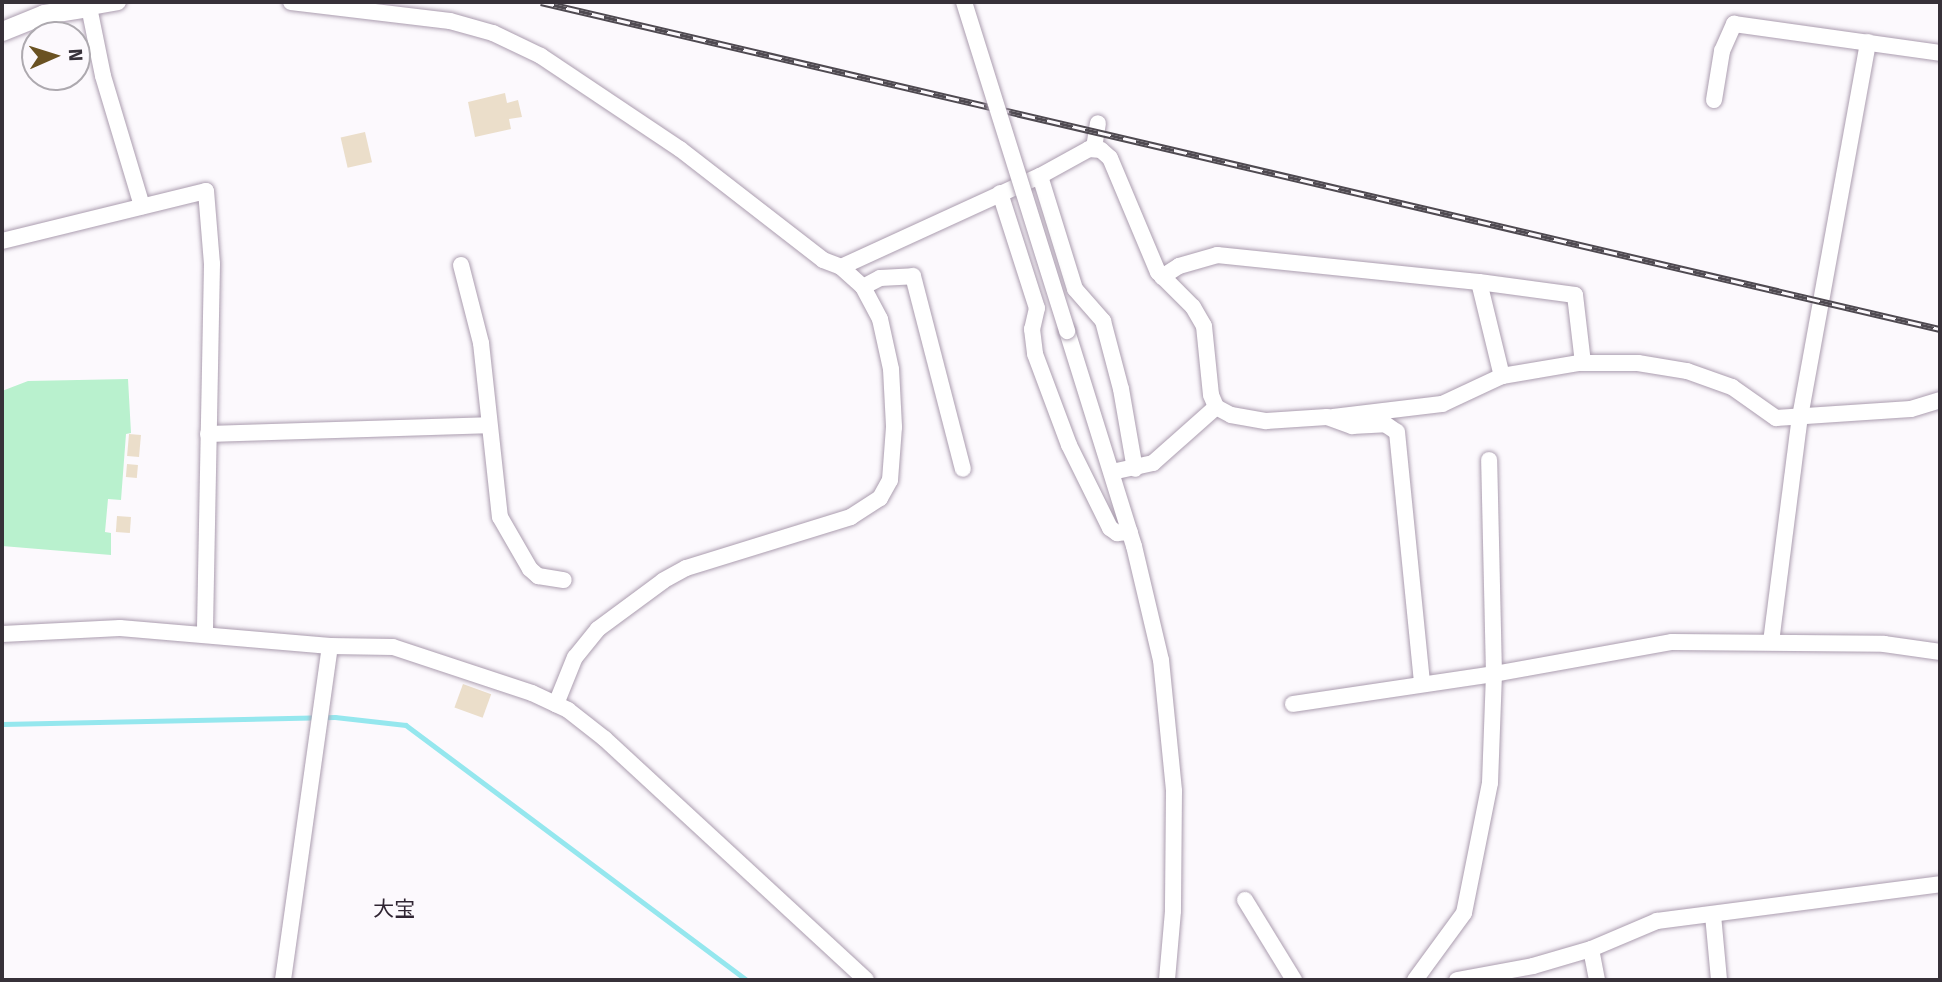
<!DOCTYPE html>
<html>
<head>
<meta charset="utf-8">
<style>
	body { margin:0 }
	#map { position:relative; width:1942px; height:982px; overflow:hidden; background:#fcf9fd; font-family:"Fira Sans","Noto Sans JP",sans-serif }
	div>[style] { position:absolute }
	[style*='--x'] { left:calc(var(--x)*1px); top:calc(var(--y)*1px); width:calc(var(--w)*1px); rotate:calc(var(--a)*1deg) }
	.green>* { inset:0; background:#b9f1ce }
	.stream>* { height:4.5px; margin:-2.25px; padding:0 2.25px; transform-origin:2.25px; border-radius:2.25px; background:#95e7ee }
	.building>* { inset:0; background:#ebdeca; transform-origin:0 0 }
	.roads { filter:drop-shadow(0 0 2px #ab9daf) drop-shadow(0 0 2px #ab9daf) }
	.minor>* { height:16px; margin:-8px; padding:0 8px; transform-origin:8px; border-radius:8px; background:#fff }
	.major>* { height:19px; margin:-9.5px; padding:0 9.5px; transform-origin:9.5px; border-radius:9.5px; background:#fff }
	.rail>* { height:7px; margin-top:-3.5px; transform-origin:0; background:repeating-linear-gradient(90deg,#fcf9fd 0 13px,#4f4a51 0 26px); box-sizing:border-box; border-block:2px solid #4f4a51 }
	.bridges { filter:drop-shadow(0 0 2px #ab9daf) drop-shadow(0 0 2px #ab9daf) }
	.minor-bridge>* { height:16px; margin:-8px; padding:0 8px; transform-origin:8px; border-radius:8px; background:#fff }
	span { translate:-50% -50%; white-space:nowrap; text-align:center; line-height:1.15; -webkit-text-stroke:7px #fcf9fd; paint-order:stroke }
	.quarter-label { font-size:21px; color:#2f2432 }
	.frame { position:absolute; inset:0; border:4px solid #373139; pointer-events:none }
	.north { position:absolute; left:21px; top:21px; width:70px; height:70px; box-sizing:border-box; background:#fcf9fd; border:2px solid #ada9af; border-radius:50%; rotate:87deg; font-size:19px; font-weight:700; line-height:28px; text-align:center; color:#373139 }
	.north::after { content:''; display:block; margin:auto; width:24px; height:32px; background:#6a5222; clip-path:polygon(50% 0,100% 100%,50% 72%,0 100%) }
</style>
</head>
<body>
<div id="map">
	<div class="green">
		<i style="clip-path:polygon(128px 379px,131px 433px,126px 434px,121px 500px,108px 499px,105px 532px,111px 533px,111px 555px,2px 546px,2px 391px,28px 381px)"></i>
	</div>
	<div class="stream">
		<i style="--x:2;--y:724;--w:333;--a:-1.2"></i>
		<i style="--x:335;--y:717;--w:71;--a:6.4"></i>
		<i style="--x:406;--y:725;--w:426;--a:36.8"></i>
	</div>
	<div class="building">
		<i style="clip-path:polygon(505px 93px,507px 103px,518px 100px,522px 117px,509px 119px,511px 129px,475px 137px,468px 102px)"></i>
		<i style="left:365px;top:132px;width:31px;height:25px;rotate:77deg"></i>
		<i style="left:129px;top:434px;width:12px;height:22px;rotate:5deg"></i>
		<i style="left:127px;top:464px;width:11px;height:13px;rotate:5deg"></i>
		<i style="left:117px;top:516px;width:14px;height:16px;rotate:4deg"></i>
		<i style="left:463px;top:684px;width:30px;height:25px;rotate:20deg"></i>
	</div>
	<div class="roads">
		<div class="minor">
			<i style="--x:118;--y:2;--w:29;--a:170"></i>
			<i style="--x:89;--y:7;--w:70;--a:78.5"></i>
			<i style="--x:103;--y:76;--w:136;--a:73.3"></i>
			<i style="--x:291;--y:2;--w:160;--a:6.8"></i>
			<i style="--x:450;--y:21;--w:45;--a:15.6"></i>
			<i style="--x:493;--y:33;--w:53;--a:25.6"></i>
			<i style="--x:541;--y:56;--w:167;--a:33.8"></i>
			<i style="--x:680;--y:149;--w:181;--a:37.8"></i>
			<i style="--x:823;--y:260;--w:19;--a:21"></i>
			<i style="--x:841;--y:267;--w:30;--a:42"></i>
			<i style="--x:863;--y:287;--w:36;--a:62"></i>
			<i style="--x:880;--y:319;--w:51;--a:77.6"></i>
			<i style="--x:891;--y:369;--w:58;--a:87"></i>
			<i style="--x:894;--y:427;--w:53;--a:94.3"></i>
			<i style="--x:890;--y:480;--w:21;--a:119"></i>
			<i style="--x:880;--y:498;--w:35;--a:147"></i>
			<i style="--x:851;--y:517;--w:173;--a:162.8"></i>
			<i style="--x:686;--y:568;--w:26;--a:151"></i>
			<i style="--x:663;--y:581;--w:81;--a:143.6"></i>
			<i style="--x:598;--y:629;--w:36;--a:129"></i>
			<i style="--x:575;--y:657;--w:51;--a:112"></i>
			<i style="--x:1714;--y:100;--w:50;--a:-80.7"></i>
			<i style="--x:1722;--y:51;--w:30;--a:-66"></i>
			<i style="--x:1734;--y:24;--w:208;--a:8"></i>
			<i style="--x:1094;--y:148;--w:25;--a:-81"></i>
			<i style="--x:1040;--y:176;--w:118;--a:72.8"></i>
			<i style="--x:1075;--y:289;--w:43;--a:48.8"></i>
			<i style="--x:1103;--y:321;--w:70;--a:75.2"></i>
			<i style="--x:1121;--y:389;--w:81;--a:80.1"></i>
			<i style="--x:1000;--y:193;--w:121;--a:72.2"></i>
			<i style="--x:1037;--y:308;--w:22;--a:103"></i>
			<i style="--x:1032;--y:329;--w:25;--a:83"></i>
			<i style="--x:1035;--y:354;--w:97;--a:69.5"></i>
			<i style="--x:1069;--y:445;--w:93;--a:63.7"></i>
			<i style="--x:1110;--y:528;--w:9;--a:36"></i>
			<i style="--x:1117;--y:533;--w:13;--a:-4"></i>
			<i style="--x:2;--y:241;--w:210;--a:-13.8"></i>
			<i style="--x:206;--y:191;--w:73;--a:85.3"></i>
			<i style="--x:212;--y:264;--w:370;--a:91.1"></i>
			<i style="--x:461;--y:265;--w:81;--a:75.6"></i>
			<i style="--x:481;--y:343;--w:175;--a:83.8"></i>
			<i style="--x:500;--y:517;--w:60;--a:60"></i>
			<i style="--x:530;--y:569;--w:11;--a:41"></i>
			<i style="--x:538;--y:576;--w:26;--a:9"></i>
			<i style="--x:841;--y:267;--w:219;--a:-24.6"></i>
			<i style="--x:1040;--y:176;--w:56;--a:-28.9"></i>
			<i style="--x:1089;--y:149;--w:12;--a:5"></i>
			<i style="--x:1101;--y:150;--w:12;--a:42"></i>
			<i style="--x:1110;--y:158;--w:124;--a:67.2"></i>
			<i style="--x:1158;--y:272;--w:49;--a:45"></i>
			<i style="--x:1193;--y:307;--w:22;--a:60"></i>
			<i style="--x:1204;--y:326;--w:69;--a:84.2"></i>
			<i style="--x:1211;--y:395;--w:13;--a:67"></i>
			<i style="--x:1216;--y:407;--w:17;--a:28"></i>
			<i style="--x:1231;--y:415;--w:36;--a:10"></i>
			<i style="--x:1266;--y:421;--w:61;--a:-3.8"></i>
			<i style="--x:1327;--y:417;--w:27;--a:20"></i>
			<i style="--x:1352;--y:426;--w:33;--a:-3"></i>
			<i style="--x:1385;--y:424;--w:14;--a:34"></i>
			<i style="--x:1397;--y:432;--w:253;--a:84.3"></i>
			<i style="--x:1162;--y:277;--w:20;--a:-33"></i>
			<i style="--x:1179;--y:266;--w:40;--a:-16"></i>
			<i style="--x:1217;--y:255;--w:263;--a:5.9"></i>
			<i style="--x:1479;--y:282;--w:97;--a:76.3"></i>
			<i style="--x:1502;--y:376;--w:66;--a:155"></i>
			<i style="--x:1442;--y:404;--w:110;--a:173.2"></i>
			<i style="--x:1479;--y:282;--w:97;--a:7.7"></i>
			<i style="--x:1575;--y:295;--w:68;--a:83.3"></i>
			<i style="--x:863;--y:287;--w:19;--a:-28"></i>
			<i style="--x:880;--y:278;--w:33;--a:-3"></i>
			<i style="--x:913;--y:276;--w:199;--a:75.5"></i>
			<i style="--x:1067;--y:331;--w:225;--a:72.7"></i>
			<i style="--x:1134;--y:546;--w:117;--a:76.7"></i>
			<i style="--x:1161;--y:660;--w:132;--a:84.3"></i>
			<i style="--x:1174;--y:791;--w:120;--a:90.5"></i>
			<i style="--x:1173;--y:911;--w:69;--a:95"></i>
			<i style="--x:1502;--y:376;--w:77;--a:-9.7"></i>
			<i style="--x:1578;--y:363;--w:60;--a:0"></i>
			<i style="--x:1638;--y:363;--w:50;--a:9.3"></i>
			<i style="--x:1687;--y:371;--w:48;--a:19.6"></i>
			<i style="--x:1732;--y:387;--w:54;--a:35.2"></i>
			<i style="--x:1776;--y:418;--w:135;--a:-3.8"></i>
			<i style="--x:1911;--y:409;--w:30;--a:-17"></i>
			<i style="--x:208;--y:434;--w:279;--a:-1.8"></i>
			<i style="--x:1112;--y:472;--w:42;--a:-12.4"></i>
			<i style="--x:1153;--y:463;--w:84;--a:-41.6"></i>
			<i style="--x:2;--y:634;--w:118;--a:-2.9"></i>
			<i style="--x:120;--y:628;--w:211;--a:4.9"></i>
			<i style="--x:330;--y:646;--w:63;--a:0.9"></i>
			<i style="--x:393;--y:647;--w:146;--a:18.3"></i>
			<i style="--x:532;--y:693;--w:40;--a:25"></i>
			<i style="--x:568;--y:710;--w:47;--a:38.1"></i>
			<i style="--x:605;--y:739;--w:355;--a:42.7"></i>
			<i style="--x:1771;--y:642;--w:227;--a:-82.7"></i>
			<i style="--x:1800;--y:417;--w:381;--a:-79.7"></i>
			<i style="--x:1293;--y:704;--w:203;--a:-8.5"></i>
			<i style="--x:1494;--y:674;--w:181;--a:-10.2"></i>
			<i style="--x:1672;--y:642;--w:212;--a:0.5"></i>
			<i style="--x:1884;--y:644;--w:57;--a:8.1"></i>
			<i style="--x:1245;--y:900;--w:94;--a:58.5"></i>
			<i style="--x:1713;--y:915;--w:65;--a:84.7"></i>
			<i style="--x:1591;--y:949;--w:32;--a:79"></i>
			<i style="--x:283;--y:980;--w:337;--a:-82"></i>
			<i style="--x:1415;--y:980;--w:83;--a:-53.8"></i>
			<i style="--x:1464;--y:913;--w:133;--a:-78.7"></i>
			<i style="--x:1490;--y:783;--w:109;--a:-87.9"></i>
			<i style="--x:1494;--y:674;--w:214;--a:-91.3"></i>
			<i style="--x:1457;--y:980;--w:77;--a:-10.4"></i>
			<i style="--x:1533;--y:966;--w:60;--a:-16.3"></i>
			<i style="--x:1591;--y:949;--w:72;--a:-23"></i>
			<i style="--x:1657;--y:921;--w:285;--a:-7.4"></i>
		</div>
		<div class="major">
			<i style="--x:2;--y:31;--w:45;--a:-22"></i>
			<i style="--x:44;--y:14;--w:46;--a:-8.8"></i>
		</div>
	</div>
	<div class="rail">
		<i style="--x:541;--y:2;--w:1437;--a:13.16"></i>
	</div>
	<div class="bridges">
		<div class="minor-bridge">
			<i style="--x:964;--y:2;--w:345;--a:72.6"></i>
		</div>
	</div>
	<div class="quarter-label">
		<span style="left:394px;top:909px">大宝</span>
	</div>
	<div class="frame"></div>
	<div class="north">N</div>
</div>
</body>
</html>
